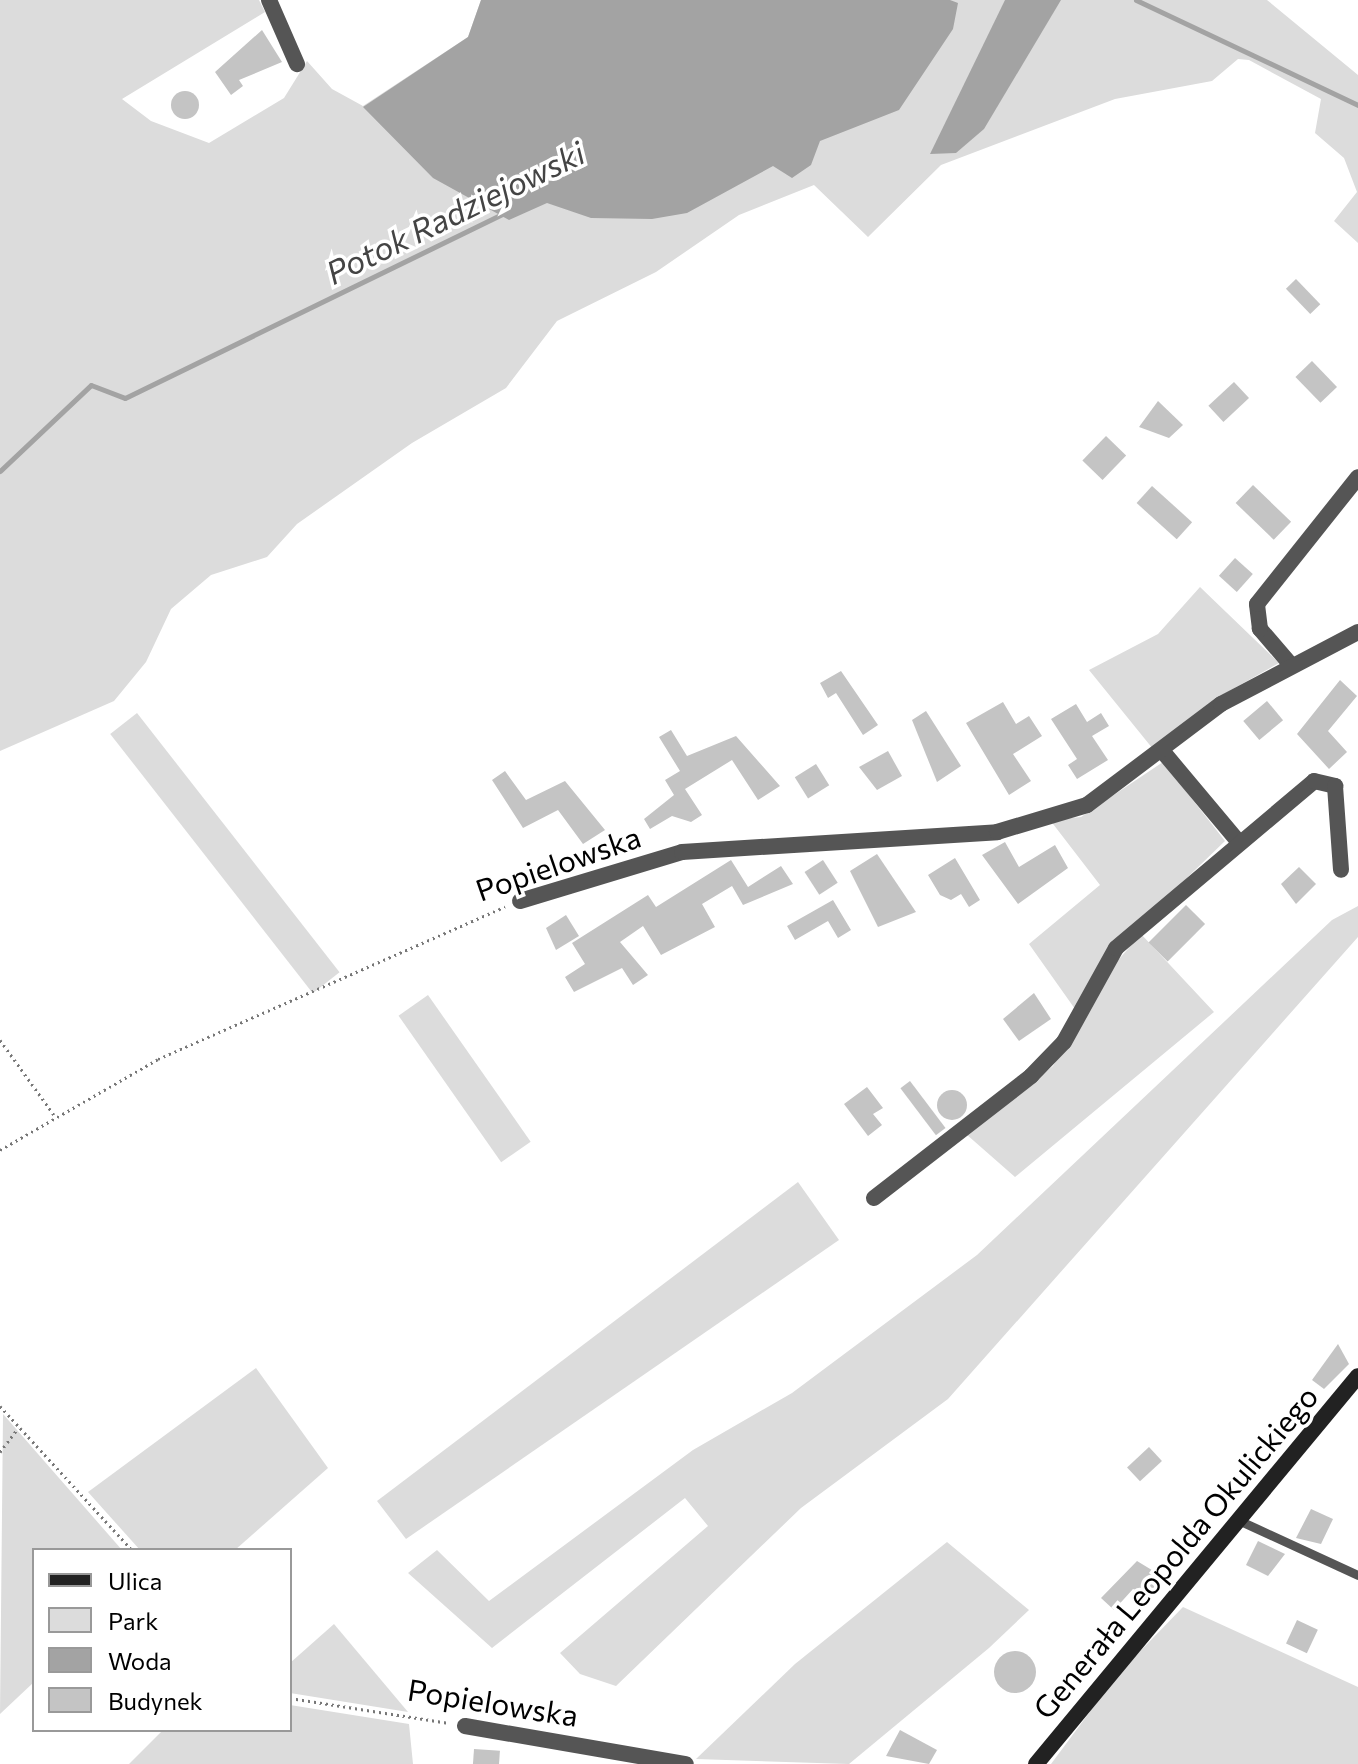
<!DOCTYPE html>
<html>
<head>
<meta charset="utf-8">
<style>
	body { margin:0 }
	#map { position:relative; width:1358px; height:1764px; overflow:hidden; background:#fff; font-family:Commissioner,sans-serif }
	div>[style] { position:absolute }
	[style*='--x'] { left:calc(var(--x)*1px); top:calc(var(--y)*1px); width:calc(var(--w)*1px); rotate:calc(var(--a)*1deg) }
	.green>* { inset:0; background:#dcdcdc; transform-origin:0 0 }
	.water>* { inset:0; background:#a3a3a3 }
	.stream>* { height:5px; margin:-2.5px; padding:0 2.5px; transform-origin:2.5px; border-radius:2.5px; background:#a3a3a3 }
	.building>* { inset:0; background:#c4c4c4; transform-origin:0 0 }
	.round { border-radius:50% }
	.path>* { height:3px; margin-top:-1.5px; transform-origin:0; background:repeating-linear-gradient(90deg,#777 0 2px,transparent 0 6px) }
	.lane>* { height:9px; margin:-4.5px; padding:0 4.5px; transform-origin:4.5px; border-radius:4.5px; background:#555 }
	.street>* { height:16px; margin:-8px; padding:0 8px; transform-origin:8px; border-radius:8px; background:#555 }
	.secondary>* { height:16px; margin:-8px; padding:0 8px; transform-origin:8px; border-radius:8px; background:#222 }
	span { translate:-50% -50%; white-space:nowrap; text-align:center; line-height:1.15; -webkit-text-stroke:7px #fff; paint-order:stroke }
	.street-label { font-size:30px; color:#000 }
	.water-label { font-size:32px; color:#444; font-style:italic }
	.legend { position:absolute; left:32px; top:1548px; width:260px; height:184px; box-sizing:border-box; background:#fff; border:2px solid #999; margin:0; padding:10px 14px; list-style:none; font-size:24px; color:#000 }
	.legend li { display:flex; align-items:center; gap:16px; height:40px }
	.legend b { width:40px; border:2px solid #999 }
</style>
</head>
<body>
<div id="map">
	<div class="green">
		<i style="clip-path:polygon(0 0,259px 0,265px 12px,122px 99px,151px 121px,209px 143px,284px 98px,307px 61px,332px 89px,363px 106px,468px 37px,481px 0,1267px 0,1358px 75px,1358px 243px,1334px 221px,1357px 192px,1344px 158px,1315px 133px,1321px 99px,1249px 60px,1238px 59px,1212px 81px,1115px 99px,941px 165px,868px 237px,814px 185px,739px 215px,656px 272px,557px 321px,506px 388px,412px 443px,297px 524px,267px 557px,211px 575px,171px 609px,146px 662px,114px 701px,0 751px)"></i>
		<i style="clip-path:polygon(1200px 587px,1279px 663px,1222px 695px,1153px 749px,1089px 670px,1158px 634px)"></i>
		<i style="left:137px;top:713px;width:329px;height:34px;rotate:52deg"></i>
		<i style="clip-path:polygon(1163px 762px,1225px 841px,1103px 959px,1075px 1009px,1029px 944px,1100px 885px,1050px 820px,1081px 817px)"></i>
		<i style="clip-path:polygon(1358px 906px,1358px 937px,948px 1399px,801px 1508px,616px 1686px,580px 1674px,560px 1653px,708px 1526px,685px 1498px,492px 1648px,408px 1573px,437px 1550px,489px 1601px,693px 1450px,792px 1393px,977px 1255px,1332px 920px)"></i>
		<i style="clip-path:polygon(1141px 934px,1214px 1012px,1015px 1177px,966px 1134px,1053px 1066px,1113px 966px)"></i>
		<i style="left:428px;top:995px;width:179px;height:36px;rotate:55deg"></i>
		<i style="clip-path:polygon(798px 1182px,839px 1240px,406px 1539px,377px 1501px)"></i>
		<i style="clip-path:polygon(256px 1368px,328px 1468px,235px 1550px,140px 1550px,88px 1492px)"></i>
		<i style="clip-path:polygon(3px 1414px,122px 1550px,34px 1550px,34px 1682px,0 1714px)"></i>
		<i style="clip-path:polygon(947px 1542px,1029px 1610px,989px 1648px,849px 1764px,696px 1759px,795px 1664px)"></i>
		<i style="clip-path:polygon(1183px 1607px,1358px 1687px,1358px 1764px,1051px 1764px,1118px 1674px)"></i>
		<i style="clip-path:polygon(334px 1624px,408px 1712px,290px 1693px,290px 1663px)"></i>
		<i style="clip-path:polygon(290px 1705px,409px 1724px,413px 1764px,129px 1764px,163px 1730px,290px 1730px)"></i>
	</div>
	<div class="water">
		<i style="clip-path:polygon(481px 0,950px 0,958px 3px,953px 29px,899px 110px,820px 141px,811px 165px,792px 178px,773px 166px,687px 213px,652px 219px,591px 218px,547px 203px,509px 220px,433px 178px,363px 107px,468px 37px)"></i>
		<i style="clip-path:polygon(1005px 0,1061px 0,984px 129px,956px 153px,930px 154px)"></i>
	</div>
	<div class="stream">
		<i style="--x:1136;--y:0;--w:246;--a:25.3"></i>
		<i style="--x:0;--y:471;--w:125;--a:-43.4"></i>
		<i style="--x:91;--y:385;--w:36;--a:21"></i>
		<i style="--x:125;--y:398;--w:422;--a:-26"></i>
	</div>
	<div class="building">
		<i style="clip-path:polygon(262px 30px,282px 62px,239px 80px,243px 86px,231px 95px,215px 72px)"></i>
		<i class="round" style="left:171px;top:91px;width:28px;height:28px"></i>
		<i style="left:1296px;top:279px;width:35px;height:14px;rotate:46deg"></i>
		<i style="left:1312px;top:361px;width:36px;height:23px;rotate:46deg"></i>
		<i style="left:1234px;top:382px;width:22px;height:35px;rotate:47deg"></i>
		<i style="clip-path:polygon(1158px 401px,1183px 425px,1169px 438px,1139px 427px)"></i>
		<i style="left:1106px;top:436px;width:28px;height:34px;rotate:44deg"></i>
		<i style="left:1253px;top:485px;width:53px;height:25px;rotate:44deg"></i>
		<i style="left:1152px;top:486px;width:54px;height:23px;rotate:42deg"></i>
		<i style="left:1235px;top:558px;width:24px;height:24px;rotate:42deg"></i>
		<i style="clip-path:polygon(841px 671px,878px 725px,863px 735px,836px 693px,828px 698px,820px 683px)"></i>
		<i style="clip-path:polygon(1340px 680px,1357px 696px,1328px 731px,1347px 752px,1329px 769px,1297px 734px)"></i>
		<i style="left:1267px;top:701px;width:25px;height:31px;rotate:50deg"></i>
		<i style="clip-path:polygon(1003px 702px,1016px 724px,1029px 716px,1042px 736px,1013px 754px,1031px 781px,1009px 795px,966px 723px)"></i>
		<i style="clip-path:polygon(1076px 704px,1087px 722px,1101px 713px,1109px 726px,1092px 736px,1108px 760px,1077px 779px,1068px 765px,1077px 759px,1051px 719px)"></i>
		<i style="clip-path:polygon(926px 711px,961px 766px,937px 782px,912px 720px)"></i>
		<i style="clip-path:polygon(671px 730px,687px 756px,736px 736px,780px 786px,758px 800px,732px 760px,685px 789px,702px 815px,691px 822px,672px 816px,650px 829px,644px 819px,674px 795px,665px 780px,680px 771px,659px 737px)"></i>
		<i style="clip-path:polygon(888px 751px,902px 776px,877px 790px,859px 767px)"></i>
		<i style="left:816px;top:764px;width:25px;height:25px;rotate:58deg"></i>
		<i style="clip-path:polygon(505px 771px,526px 800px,565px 781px,605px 830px,583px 844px,558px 810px,523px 828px,492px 780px)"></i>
		<i style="clip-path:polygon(1005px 842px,1019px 867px,1055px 845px,1068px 868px,1018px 904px,982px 855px)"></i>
		<i style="clip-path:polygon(877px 854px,916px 912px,878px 927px,850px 871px)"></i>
		<i style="clip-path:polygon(955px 858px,980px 900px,969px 907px,961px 894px,951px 900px,940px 895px,928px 875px)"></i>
		<i style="clip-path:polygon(731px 860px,748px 887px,781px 866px,793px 884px,743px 905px,732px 886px,702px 904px,715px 927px,661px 955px,643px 926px,620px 942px,648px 975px,633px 985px,622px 968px,574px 992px,565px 977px,585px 964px,572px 943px,648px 895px,656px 907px)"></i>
		<i style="left:823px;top:860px;width:27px;height:22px;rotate:57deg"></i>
		<i style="clip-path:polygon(1299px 867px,1316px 884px,1296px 904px,1281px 884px)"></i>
		<i style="clip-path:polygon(833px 900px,851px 930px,838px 938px,828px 921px,795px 940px,787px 926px)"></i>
		<i style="left:1186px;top:905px;width:27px;height:53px;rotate:45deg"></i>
		<i style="clip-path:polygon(566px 915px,579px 936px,556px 950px,546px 928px)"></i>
		<i style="clip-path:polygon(1034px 993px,1051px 1019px,1019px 1041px,1003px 1019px)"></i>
		<i style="left:910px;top:1081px;width:59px;height:12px;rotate:53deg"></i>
		<i style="clip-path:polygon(867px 1087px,883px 1108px,873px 1114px,882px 1125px,868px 1136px,844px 1104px)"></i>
		<i class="round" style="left:937px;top:1090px;width:30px;height:30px"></i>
		<i style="clip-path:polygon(1338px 1344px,1349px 1364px,1324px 1389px,1312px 1380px)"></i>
		<i style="left:1149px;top:1447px;width:19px;height:30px;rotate:47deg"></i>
		<i style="clip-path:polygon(1311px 1509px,1333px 1519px,1321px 1544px,1296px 1538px)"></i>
		<i style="clip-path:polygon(1258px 1541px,1285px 1554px,1268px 1576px,1246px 1565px)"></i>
		<i style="clip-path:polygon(1137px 1561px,1165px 1578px,1149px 1595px,1133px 1589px,1114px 1610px,1101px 1598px)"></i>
		<i style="left:1297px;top:1620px;width:23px;height:26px;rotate:25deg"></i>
		<i class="round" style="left:994px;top:1651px;width:42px;height:42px"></i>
		<i style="clip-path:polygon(900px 1730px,937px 1750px,929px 1764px,886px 1756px)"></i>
		<i style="left:474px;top:1749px;width:26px;height:15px;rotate:4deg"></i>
	</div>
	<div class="path">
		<i style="--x:0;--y:1040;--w:92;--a:54.2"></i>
		<i style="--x:0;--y:1150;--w:182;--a:-29.9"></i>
		<i style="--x:158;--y:1059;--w:379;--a:-23.7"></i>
		<i style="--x:0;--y:1406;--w:195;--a:47.5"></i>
		<i style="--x:0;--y:1452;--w:30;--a:-53"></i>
		<i style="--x:290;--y:1698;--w:161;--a:8.9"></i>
	</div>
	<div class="lane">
		<i style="--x:1236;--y:1519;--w:134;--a:24.7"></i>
	</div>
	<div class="street">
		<i style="--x:269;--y:0;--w:70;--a:66.4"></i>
		<i style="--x:1291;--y:665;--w:48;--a:-130.7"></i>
		<i style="--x:1260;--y:629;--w:25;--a:-97"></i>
		<i style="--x:1257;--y:604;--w:162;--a:-51.5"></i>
		<i style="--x:1164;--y:753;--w:114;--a:50"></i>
		<i style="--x:520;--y:901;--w:169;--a:-16.8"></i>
		<i style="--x:682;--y:852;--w:316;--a:-3.6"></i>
		<i style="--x:997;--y:832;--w:94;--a:-16.7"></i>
		<i style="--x:1087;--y:805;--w:168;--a:-37"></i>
		<i style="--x:1221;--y:704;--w:155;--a:-27.7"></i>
		<i style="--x:874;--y:1198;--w:199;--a:-37.8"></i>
		<i style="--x:1031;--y:1076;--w:47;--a:-45.9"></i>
		<i style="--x:1064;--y:1042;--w:107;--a:-61"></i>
		<i style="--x:1116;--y:948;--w:259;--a:-40.1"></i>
		<i style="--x:1314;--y:781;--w:22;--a:13"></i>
		<i style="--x:1335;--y:786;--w:84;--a:85.9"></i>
		<i style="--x:465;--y:1726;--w:224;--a:9.8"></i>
	</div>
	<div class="secondary">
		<i style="--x:1036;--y:1764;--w:504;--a:-50.31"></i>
	</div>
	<div class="street-label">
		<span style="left:558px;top:863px;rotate:-19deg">Popielowska</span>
		<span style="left:1175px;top:1552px;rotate:-50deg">Generała Leopolda Okulickiego</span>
		<span style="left:493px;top:1702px;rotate:9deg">Popielowska</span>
	</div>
	<div class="water-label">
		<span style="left:455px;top:212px;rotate:-26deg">Potok Radziejowski</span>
	</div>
	<ul class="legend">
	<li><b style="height:10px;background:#222"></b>Ulica</li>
	<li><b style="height:22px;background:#dcdcdc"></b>Park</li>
	<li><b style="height:22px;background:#a3a3a3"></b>Woda</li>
	<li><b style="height:22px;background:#c4c4c4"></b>Budynek</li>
	</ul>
</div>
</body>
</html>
